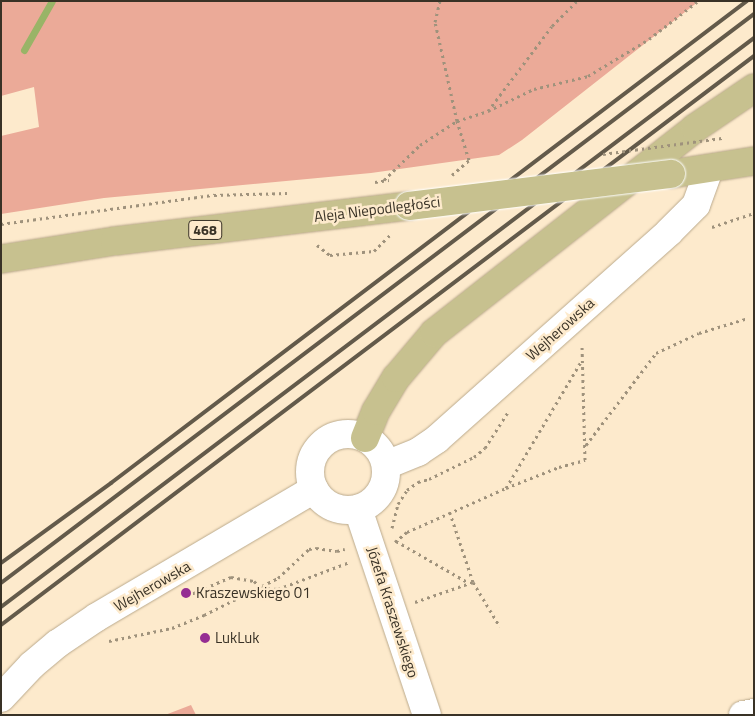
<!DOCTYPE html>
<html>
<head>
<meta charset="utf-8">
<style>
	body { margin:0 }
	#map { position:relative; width:755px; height:716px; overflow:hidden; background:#fdeacc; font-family:"Titillium Web",sans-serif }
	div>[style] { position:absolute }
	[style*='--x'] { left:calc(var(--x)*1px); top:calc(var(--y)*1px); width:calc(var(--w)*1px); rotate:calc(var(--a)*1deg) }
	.green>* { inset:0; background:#ebaa98 }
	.stream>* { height:7px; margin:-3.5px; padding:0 3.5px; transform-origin:3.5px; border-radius:3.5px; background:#99b467 }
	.path>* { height:3px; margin-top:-1.5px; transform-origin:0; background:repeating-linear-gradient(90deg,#9f927c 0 2.5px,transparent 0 6.5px) }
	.roads { filter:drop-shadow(0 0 1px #bbaa8d) drop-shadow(0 0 1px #bbaa8d) }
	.minor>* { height:28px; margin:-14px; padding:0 14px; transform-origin:14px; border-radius:14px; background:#fff }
	.tertiary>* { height:28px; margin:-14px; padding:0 14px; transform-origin:14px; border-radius:14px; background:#fff }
	.tertiary>.ring { margin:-14px; padding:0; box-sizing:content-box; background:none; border:28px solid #fff; border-radius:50% }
	.primary>* { height:28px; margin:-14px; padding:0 14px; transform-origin:14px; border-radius:14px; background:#c7c18f }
	.rail>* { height:4px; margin:-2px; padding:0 2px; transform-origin:2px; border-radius:2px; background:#635a4a }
	.path-bridge>* { height:3px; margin-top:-1.5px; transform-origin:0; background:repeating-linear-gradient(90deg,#9f927c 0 2.5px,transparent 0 6.5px) }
	.bridges { filter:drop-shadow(0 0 1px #fff) drop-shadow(0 0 1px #fff) }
	.primary-bridge>* { height:28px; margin:-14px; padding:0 14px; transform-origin:14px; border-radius:14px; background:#c7c18f }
	.dots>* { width:14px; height:14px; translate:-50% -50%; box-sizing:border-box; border:2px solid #fdeacc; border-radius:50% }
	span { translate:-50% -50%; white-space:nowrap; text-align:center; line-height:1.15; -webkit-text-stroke:5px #fdeacc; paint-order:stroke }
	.shield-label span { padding:1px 4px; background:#fdeacc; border:1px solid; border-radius:4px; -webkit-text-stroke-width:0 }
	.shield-label { font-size:14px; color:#393226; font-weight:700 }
	.street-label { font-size:15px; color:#393226 }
	.poi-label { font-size:15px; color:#393226 }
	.left { translate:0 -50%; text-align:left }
	.frame { position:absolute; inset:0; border:2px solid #393226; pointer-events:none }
</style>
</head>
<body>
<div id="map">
	<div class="green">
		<i style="clip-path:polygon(1px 1px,699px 1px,522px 140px,499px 155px,371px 173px,104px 198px,1px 214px,1px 136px,39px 127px,34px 87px,1px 96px)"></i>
		<i style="clip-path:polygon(191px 705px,196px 715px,165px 715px)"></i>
	</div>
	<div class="stream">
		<i style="--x:24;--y:50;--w:56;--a:-60.3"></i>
	</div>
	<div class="path">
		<i style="--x:488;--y:111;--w:51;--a:-25.6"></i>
		<i style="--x:534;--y:89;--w:56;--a:-13.5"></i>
		<i style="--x:588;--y:76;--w:71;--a:-31.2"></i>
		<i style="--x:649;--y:39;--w:62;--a:-37.8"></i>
		<i style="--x:452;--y:175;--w:23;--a:-41"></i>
		<i style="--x:469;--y:160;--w:41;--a:-107.1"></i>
		<i style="--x:457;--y:121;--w:33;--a:-18"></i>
		<i style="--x:488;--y:111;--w:106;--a:-53"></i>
		<i style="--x:552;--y:26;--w:35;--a:-45"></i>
		<i style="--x:384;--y:180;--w:50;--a:-44.2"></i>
		<i style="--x:420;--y:145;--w:44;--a:-33"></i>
		<i style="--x:457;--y:121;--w:101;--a:-102.5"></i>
		<i style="--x:435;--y:22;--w:22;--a:-77"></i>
		<i style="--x:375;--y:182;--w:14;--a:-8"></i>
		<i style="--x:1;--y:224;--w:215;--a:-7.8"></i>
		<i style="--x:214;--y:195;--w:73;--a:-1.6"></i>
		<i style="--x:712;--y:227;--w:44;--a:-18.4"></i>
		<i style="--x:317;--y:245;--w:16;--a:38"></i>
		<i style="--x:330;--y:255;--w:44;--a:-5.2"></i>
		<i style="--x:374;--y:251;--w:23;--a:-45"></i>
		<i style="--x:586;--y:445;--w:116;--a:-52.7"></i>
		<i style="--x:656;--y:353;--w:47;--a:-24.9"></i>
		<i style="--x:699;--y:333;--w:51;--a:-17"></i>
		<i style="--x:506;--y:488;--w:149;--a:-59.3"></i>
		<i style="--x:392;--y:528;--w:25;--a:-76"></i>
		<i style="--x:398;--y:504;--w:17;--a:-57"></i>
		<i style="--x:407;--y:490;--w:14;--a:-36"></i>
		<i style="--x:418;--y:482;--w:11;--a:-15"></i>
		<i style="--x:429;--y:479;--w:50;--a:-26.1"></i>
		<i style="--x:474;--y:457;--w:14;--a:-39"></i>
		<i style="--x:485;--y:448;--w:43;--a:-57.4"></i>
		<i style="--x:396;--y:541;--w:84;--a:29.9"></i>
		<i style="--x:395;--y:542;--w:16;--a:-40"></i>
		<i style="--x:407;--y:532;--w:108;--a:-24"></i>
		<i style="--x:506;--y:488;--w:57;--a:-21.6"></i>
		<i style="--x:559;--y:467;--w:27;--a:-15"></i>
		<i style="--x:585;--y:460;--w:115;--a:-91.5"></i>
		<i style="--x:473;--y:582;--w:52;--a:59"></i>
		<i style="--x:187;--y:596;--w:48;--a:-23.4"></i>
		<i style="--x:231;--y:577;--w:23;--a:10"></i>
		<i style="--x:254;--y:581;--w:10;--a:45"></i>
		<i style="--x:261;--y:588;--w:17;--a:3"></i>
		<i style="--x:278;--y:589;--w:77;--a:-20.6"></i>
		<i style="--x:415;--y:602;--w:61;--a:-19"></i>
		<i style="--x:473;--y:582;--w:73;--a:-108.4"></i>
		<i style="--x:109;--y:641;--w:64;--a:-11.7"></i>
		<i style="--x:172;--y:628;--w:35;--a:-22"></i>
		<i style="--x:204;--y:615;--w:83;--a:-26.6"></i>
		<i style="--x:278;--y:578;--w:42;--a:-43.1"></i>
		<i style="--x:309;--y:549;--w:7;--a:-8"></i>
		<i style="--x:316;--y:548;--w:21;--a:8"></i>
		<i style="--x:337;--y:551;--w:8;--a:-14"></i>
	</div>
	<div class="roads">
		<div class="minor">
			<i style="--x:358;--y:509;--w:217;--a:71.5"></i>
			<i style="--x:743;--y:715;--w:11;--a:-10"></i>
		</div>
		<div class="tertiary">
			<i class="ring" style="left:310px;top:434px;width:48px;height:48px"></i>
			<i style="--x:386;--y:465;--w:35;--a:-22"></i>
			<i style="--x:418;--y:452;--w:23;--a:-34"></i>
			<i style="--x:437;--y:439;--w:311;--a:-41.7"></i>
			<i style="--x:669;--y:232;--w:38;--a:-45"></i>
			<i style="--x:696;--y:205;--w:38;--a:-70"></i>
			<i style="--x:1;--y:698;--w:45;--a:-46.8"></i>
			<i style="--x:32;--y:665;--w:33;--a:-40"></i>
			<i style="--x:57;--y:644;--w:48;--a:-34"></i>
			<i style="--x:97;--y:617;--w:252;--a:-30.5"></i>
		</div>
		<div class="primary">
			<i style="--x:671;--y:174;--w:84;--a:-8.9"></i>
			<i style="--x:1;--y:259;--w:115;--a:-9"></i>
			<i style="--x:115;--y:241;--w:296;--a:-6.8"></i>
			<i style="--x:365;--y:438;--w:29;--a:-68"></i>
			<i style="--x:376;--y:411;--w:39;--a:-59"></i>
			<i style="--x:396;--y:378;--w:59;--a:-49.8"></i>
			<i style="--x:434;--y:333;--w:332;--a:-38.1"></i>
			<i style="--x:695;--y:128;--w:71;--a:-34.1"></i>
		</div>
	</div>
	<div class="rail">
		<i style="--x:1;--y:563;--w:136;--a:-36"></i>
		<i style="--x:111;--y:483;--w:798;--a:-37.16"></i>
		<i style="--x:1;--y:583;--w:944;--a:-37.08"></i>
		<i style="--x:1;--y:607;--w:944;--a:-37.08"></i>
		<i style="--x:1;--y:625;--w:944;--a:-37.08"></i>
	</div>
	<div class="path-bridge">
		<i style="--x:603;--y:154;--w:120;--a:-7.7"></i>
	</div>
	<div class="bridges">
		<div class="primary-bridge">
			<i style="--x:409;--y:206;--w:264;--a:-7"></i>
		</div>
	</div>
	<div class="dots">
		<i style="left:186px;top:593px;background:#952d92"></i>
		<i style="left:205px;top:638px;background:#952d92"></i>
	</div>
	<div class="shield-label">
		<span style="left:205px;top:230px">468</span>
	</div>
	<div class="street-label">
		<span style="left:377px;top:209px;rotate:-7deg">Aleja Niepodległości</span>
		<span style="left:560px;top:329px;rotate:-42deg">Wejherowska</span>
		<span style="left:152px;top:586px;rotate:-30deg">Wejherowska</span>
		<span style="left:393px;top:612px;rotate:72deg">Józefa Kraszewskiego</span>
	</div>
	<div class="poi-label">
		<span class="left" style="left:196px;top:593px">Kraszewskiego 01</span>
		<span class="left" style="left:215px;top:638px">LukLuk</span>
	</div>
	<div class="frame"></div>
</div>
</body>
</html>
